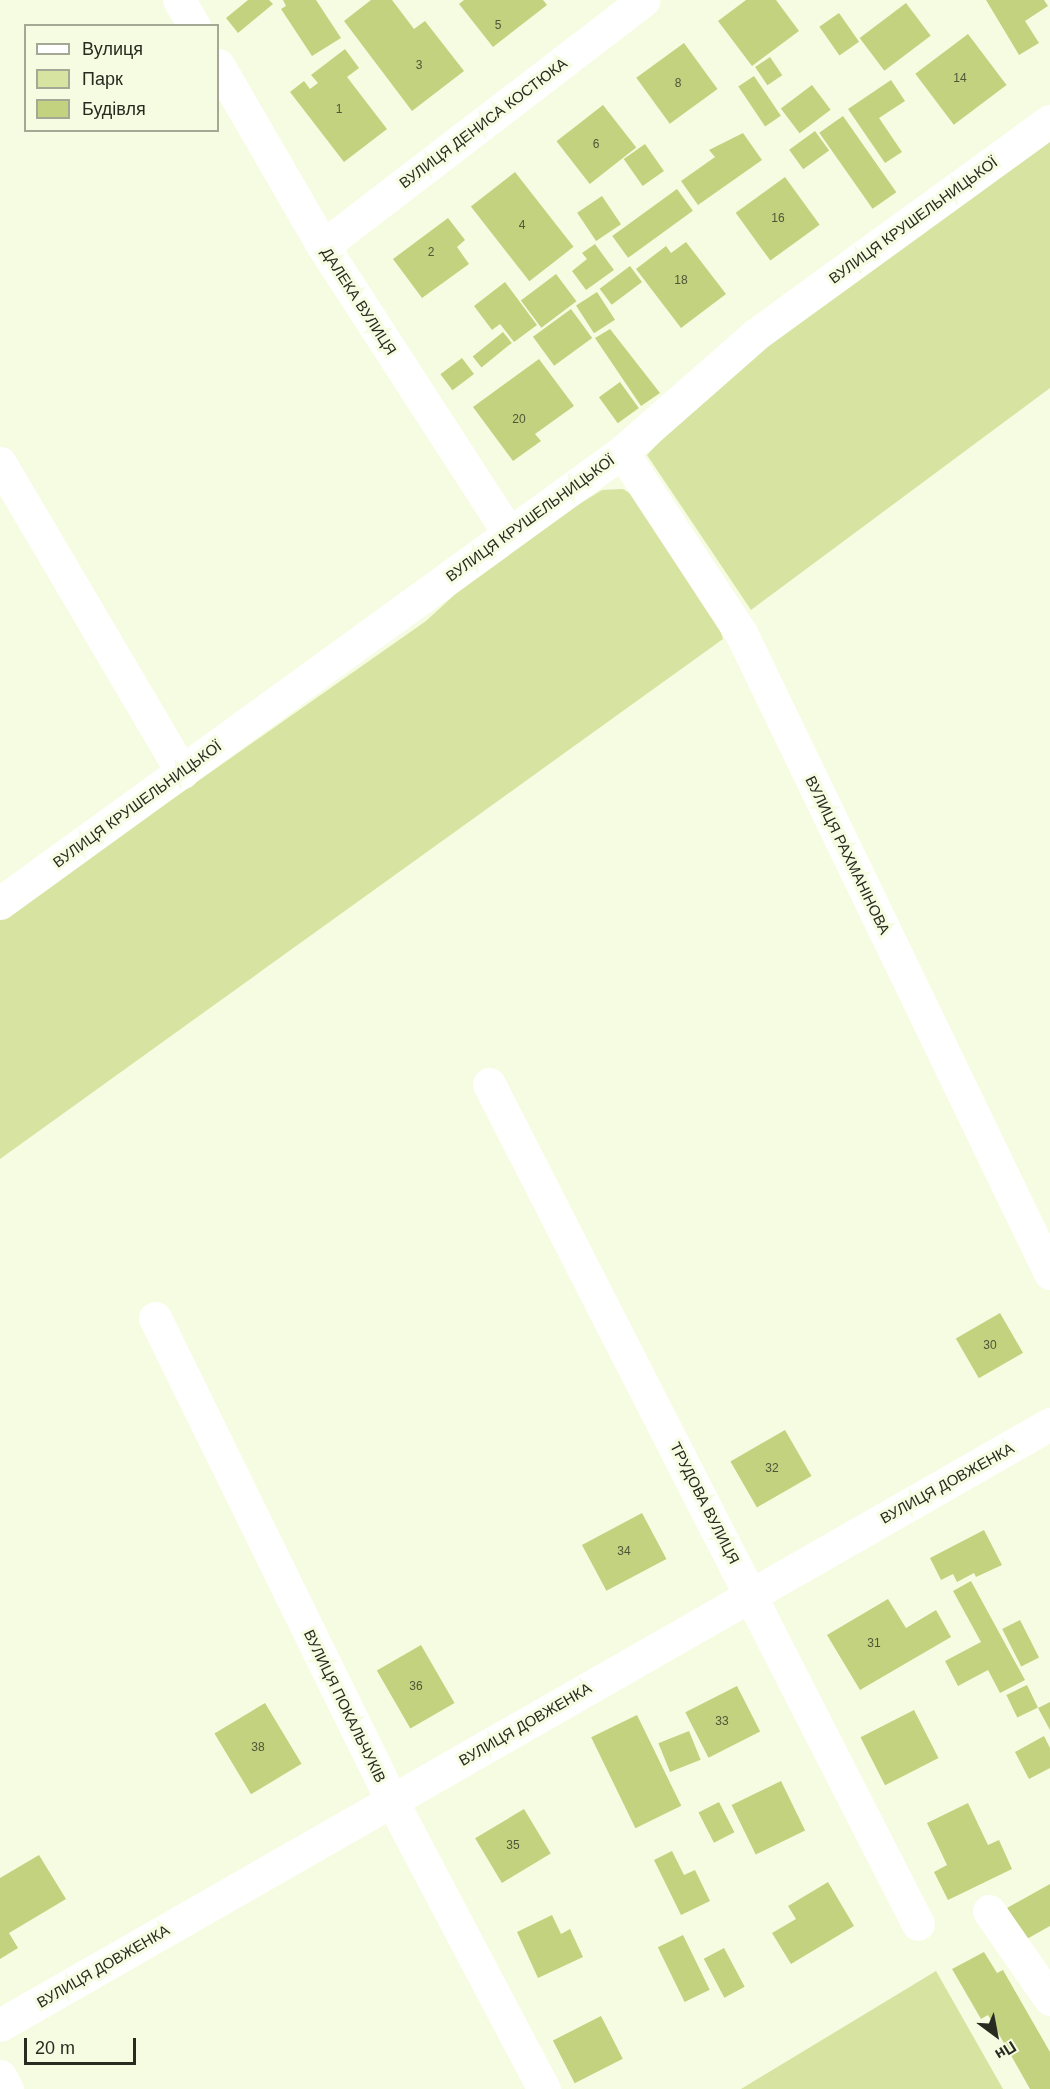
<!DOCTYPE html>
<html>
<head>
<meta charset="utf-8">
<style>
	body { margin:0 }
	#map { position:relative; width:1050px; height:2089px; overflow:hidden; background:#f6fce1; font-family:Helvetica,sans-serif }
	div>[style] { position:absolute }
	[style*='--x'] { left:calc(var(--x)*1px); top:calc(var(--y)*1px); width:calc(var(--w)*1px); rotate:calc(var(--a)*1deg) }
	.green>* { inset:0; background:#d6e3a1 }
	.building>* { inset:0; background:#c3d27f; transform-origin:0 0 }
	.minor>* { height:33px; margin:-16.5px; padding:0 16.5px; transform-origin:16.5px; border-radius:16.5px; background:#fff }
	span { translate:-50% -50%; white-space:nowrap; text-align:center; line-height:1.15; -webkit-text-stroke:6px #f6fce1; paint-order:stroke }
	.number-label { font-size:12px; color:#505538 }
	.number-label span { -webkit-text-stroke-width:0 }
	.street-label { font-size:15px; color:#292b21 }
	.legend { position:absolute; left:24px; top:24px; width:195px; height:108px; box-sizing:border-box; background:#f6fce1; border:2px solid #a4a894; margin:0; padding:8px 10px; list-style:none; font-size:18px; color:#292b21 }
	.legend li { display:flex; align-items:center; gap:12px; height:30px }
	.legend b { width:30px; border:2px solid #a4a894 }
	.north { position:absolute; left:966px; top:2005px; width:60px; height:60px; -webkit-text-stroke:4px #f6fce1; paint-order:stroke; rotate:148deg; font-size:16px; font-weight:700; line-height:24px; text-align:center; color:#292b21 }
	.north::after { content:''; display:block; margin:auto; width:21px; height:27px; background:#292b21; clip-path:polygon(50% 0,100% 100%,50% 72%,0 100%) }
	.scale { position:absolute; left:24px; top:2038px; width:112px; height:27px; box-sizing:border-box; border:3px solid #292b21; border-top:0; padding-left:8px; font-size:18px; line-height:21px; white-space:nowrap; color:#292b21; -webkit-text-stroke:4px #f6fce1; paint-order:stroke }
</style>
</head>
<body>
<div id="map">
	<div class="green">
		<i style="clip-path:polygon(1050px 133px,1050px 388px,751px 610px,647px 455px,708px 392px,819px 301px)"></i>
		<i style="clip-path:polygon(623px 489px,645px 503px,712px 604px,723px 639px,0 1159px,0 920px,426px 621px,500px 553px,602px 490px)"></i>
		<i style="clip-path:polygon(936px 1971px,1003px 2089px,741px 2089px)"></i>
	</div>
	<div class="building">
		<i style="clip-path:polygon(248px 0,269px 0,273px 4px,238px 33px,226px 18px)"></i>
		<i style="clip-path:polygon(283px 0,316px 0,341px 38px,312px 56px,281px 9px,286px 6px)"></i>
		<i style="clip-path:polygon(371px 0,392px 0,414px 29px,425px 21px,464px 71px,412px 111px,344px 21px)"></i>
		<i style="clip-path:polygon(464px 0,543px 0,547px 5px,493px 47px,459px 4px)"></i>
		<i style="clip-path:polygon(746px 0,776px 0,799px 31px,752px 66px,718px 21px)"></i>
		<i style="clip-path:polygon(986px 0,1044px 0,1048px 6px,1025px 21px,1039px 43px,1019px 55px)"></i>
		<i style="left:906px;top:3px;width:41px;height:58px;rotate:53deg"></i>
		<i style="left:839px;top:13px;width:35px;height:24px;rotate:55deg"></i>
		<i style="left:968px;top:34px;width:64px;height:66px;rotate:53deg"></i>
		<i style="left:684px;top:43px;width:57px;height:59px;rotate:54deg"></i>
		<i style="clip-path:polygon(345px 49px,359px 68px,347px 77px,387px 129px,344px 162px,290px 92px,304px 81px,310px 89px,318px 83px,311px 75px)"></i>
		<i style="left:770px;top:57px;width:22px;height:18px;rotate:56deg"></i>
		<i style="left:754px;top:76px;width:48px;height:19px;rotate:56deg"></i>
		<i style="clip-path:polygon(891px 80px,905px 101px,879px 118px,902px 152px,885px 163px,848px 109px)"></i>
		<i style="left:812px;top:85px;width:31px;height:39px;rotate:53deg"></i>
		<i style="left:603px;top:105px;width:54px;height:59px;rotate:52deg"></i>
		<i style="left:843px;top:116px;width:93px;height:29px;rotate:55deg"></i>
		<i style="left:815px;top:131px;width:24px;height:32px;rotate:54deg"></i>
		<i style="clip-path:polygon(743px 133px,762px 160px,698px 205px,681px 181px,715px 157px,709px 150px)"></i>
		<i style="left:645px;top:144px;width:33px;height:26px;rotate:55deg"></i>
		<i style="left:515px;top:172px;width:95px;height:56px;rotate:52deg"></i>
		<i style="left:785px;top:177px;width:59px;height:61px;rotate:54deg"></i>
		<i style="left:677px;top:189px;width:27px;height:80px;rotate:54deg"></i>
		<i style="left:602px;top:196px;width:34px;height:30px;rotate:56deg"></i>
		<i style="clip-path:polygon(448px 218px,465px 240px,457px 247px,469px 264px,422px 298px,393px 259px)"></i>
		<i style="clip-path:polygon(686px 242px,726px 294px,681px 328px,636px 269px,666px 246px,671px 253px)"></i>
		<i style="clip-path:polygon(595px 244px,614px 270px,586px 290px,572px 271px,587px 259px,582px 253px)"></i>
		<i style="left:630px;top:266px;width:20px;height:38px;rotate:53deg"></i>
		<i style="left:556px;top:274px;width:34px;height:44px;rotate:53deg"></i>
		<i style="clip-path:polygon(505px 282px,537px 325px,514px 342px,500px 324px,492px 330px,474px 306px)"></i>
		<i style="left:597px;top:292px;width:33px;height:25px;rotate:57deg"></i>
		<i style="left:571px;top:309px;width:36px;height:47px;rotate:54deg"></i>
		<i style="clip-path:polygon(610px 329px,660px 393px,641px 406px,595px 338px)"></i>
		<i style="left:503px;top:332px;width:14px;height:39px;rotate:51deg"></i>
		<i style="left:462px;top:358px;width:20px;height:27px;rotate:53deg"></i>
		<i style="clip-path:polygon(539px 359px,574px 406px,535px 434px,541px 441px,513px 461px,473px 407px)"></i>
		<i style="left:620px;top:382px;width:32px;height:26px;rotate:54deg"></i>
		<i style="left:1000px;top:1313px;width:46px;height:51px;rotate:60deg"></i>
		<i style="left:785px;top:1430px;width:53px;height:63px;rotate:60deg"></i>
		<i style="left:642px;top:1513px;width:52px;height:68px;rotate:62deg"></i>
		<i style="clip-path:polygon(984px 1530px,1002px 1565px,976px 1577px,974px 1573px,957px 1582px,953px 1574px,941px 1580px,930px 1558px)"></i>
		<i style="clip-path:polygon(971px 1581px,1025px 1680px,1000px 1693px,988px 1670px,958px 1686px,945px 1661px,981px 1642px,953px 1591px)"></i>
		<i style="clip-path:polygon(888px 1599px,906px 1628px,936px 1610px,951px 1637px,860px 1690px,827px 1635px)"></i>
		<i style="left:1020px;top:1620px;width:42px;height:20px;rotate:63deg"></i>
		<i style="left:421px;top:1645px;width:67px;height:51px;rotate:60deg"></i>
		<i style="left:1027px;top:1685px;width:25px;height:23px;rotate:64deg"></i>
		<i style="left:737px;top:1686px;width:51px;height:58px;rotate:63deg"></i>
		<i style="clip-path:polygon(1050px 1702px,1050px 1730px,1038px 1708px)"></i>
		<i style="left:265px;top:1703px;width:71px;height:59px;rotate:59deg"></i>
		<i style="left:914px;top:1710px;width:54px;height:60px;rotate:63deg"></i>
		<i style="left:637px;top:1715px;width:101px;height:51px;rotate:64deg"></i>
		<i style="left:689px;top:1731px;width:31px;height:33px;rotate:68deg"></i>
		<i style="clip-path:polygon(1044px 1736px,1050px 1748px,1050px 1768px,1029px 1779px,1015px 1752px)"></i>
		<i style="left:781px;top:1781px;width:55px;height:55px;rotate:64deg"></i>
		<i style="left:719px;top:1802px;width:34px;height:23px;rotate:63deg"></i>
		<i style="clip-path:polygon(968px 1803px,988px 1845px,999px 1840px,1012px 1869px,948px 1900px,934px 1872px,947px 1865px,927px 1823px)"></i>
		<i style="left:524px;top:1809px;width:52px;height:57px;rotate:59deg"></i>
		<i style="clip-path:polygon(672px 1851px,684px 1875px,695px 1870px,710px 1901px,681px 1915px,654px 1860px)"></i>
		<i style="clip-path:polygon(39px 1855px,66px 1899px,9px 1933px,18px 1948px,0 1959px,0 1878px)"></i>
		<i style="clip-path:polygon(828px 1882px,854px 1926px,791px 1964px,772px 1933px,796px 1919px,788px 1906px)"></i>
		<i style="clip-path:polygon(1050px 1884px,1050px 1926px,1025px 1940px,1007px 1908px)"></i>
		<i style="clip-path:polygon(552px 1915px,561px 1934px,570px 1929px,583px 1957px,538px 1978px,517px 1932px)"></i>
		<i style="left:683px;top:1935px;width:61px;height:28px;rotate:64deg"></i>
		<i style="left:724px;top:1948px;width:44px;height:23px;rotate:62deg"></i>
		<i style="clip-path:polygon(984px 1952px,997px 1973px,1003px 1970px,1050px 2052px,1050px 2089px,1030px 2089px,988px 2015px,981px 2019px,952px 1969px)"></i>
		<i style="left:601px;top:2016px;width:48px;height:54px;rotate:63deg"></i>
	</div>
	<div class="minor">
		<i style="--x:179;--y:0;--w:30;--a:60"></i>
		<i style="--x:218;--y:65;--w:209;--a:59.9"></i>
		<i style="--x:323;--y:246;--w:341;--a:57.1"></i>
		<i style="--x:323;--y:246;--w:404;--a:-37.5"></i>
		<i style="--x:622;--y:452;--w:217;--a:56.7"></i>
		<i style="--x:741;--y:633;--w:711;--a:64.23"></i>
		<i style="--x:0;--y:463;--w:359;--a:59.5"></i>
		<i style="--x:0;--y:903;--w:768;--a:-35.95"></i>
		<i style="--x:622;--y:452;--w:177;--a:-41.3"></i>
		<i style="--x:755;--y:335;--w:364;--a:-36"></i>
		<i style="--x:489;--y:1084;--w:943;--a:62.95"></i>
		<i style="--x:155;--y:1318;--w:538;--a:63.86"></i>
		<i style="--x:392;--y:1801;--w:326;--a:62.2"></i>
		<i style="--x:989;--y:1911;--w:107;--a:55.3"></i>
		<i style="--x:0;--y:2025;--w:1210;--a:-29.79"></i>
		<i style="--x:0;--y:2076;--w:15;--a:62"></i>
	</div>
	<div class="number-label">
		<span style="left:498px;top:26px">5</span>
		<span style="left:419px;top:66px">3</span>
		<span style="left:960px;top:79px">14</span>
		<span style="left:678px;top:84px">8</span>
		<span style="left:339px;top:110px">1</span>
		<span style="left:596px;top:145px">6</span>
		<span style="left:778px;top:219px">16</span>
		<span style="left:522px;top:226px">4</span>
		<span style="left:431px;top:253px">2</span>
		<span style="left:681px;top:281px">18</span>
		<span style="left:519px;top:420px">20</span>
		<span style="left:990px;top:1346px">30</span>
		<span style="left:772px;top:1469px">32</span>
		<span style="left:624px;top:1552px">34</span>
		<span style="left:874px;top:1644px">31</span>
		<span style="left:416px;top:1687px">36</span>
		<span style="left:722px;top:1722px">33</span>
		<span style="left:258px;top:1748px">38</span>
		<span style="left:513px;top:1846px">35</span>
	</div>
	<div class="street-label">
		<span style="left:483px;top:123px;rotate:-37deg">ВУЛИЦЯ ДЕНИСА КОСТЮКА</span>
		<span style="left:913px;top:220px;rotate:-36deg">ВУЛИЦЯ КРУШЕЛЬНИЦЬКОЇ</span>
		<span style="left:359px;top:301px;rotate:57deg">ДАЛЕКА ВУЛИЦЯ</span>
		<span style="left:530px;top:518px;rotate:-36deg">ВУЛИЦЯ КРУШЕЛЬНИЦЬКОЇ</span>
		<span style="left:137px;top:804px;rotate:-36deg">ВУЛИЦЯ КРУШЕЛЬНИЦЬКОЇ</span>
		<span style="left:848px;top:855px;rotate:64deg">ВУЛИЦЯ РАХМАНІНОВА</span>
		<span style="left:947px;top:1483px;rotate:-29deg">ВУЛИЦЯ ДОВЖЕНКА</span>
		<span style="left:705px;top:1503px;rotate:63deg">ТРУДОВА ВУЛИЦЯ</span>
		<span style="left:345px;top:1706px;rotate:64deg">ВУЛИЦЯ ПОКАЛЬЧУКІВ</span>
		<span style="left:525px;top:1724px;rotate:-30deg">ВУЛИЦЯ ДОВЖЕНКА</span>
		<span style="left:103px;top:1966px;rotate:-30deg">ВУЛИЦЯ ДОВЖЕНКА</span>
	</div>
	<ul class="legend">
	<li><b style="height:8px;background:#fff"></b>Вулиця</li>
	<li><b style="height:16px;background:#d6e3a1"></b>Парк</li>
	<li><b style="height:16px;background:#c3d27f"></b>Будівля</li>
	</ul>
	<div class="north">Пн</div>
	<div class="scale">20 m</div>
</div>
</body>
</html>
